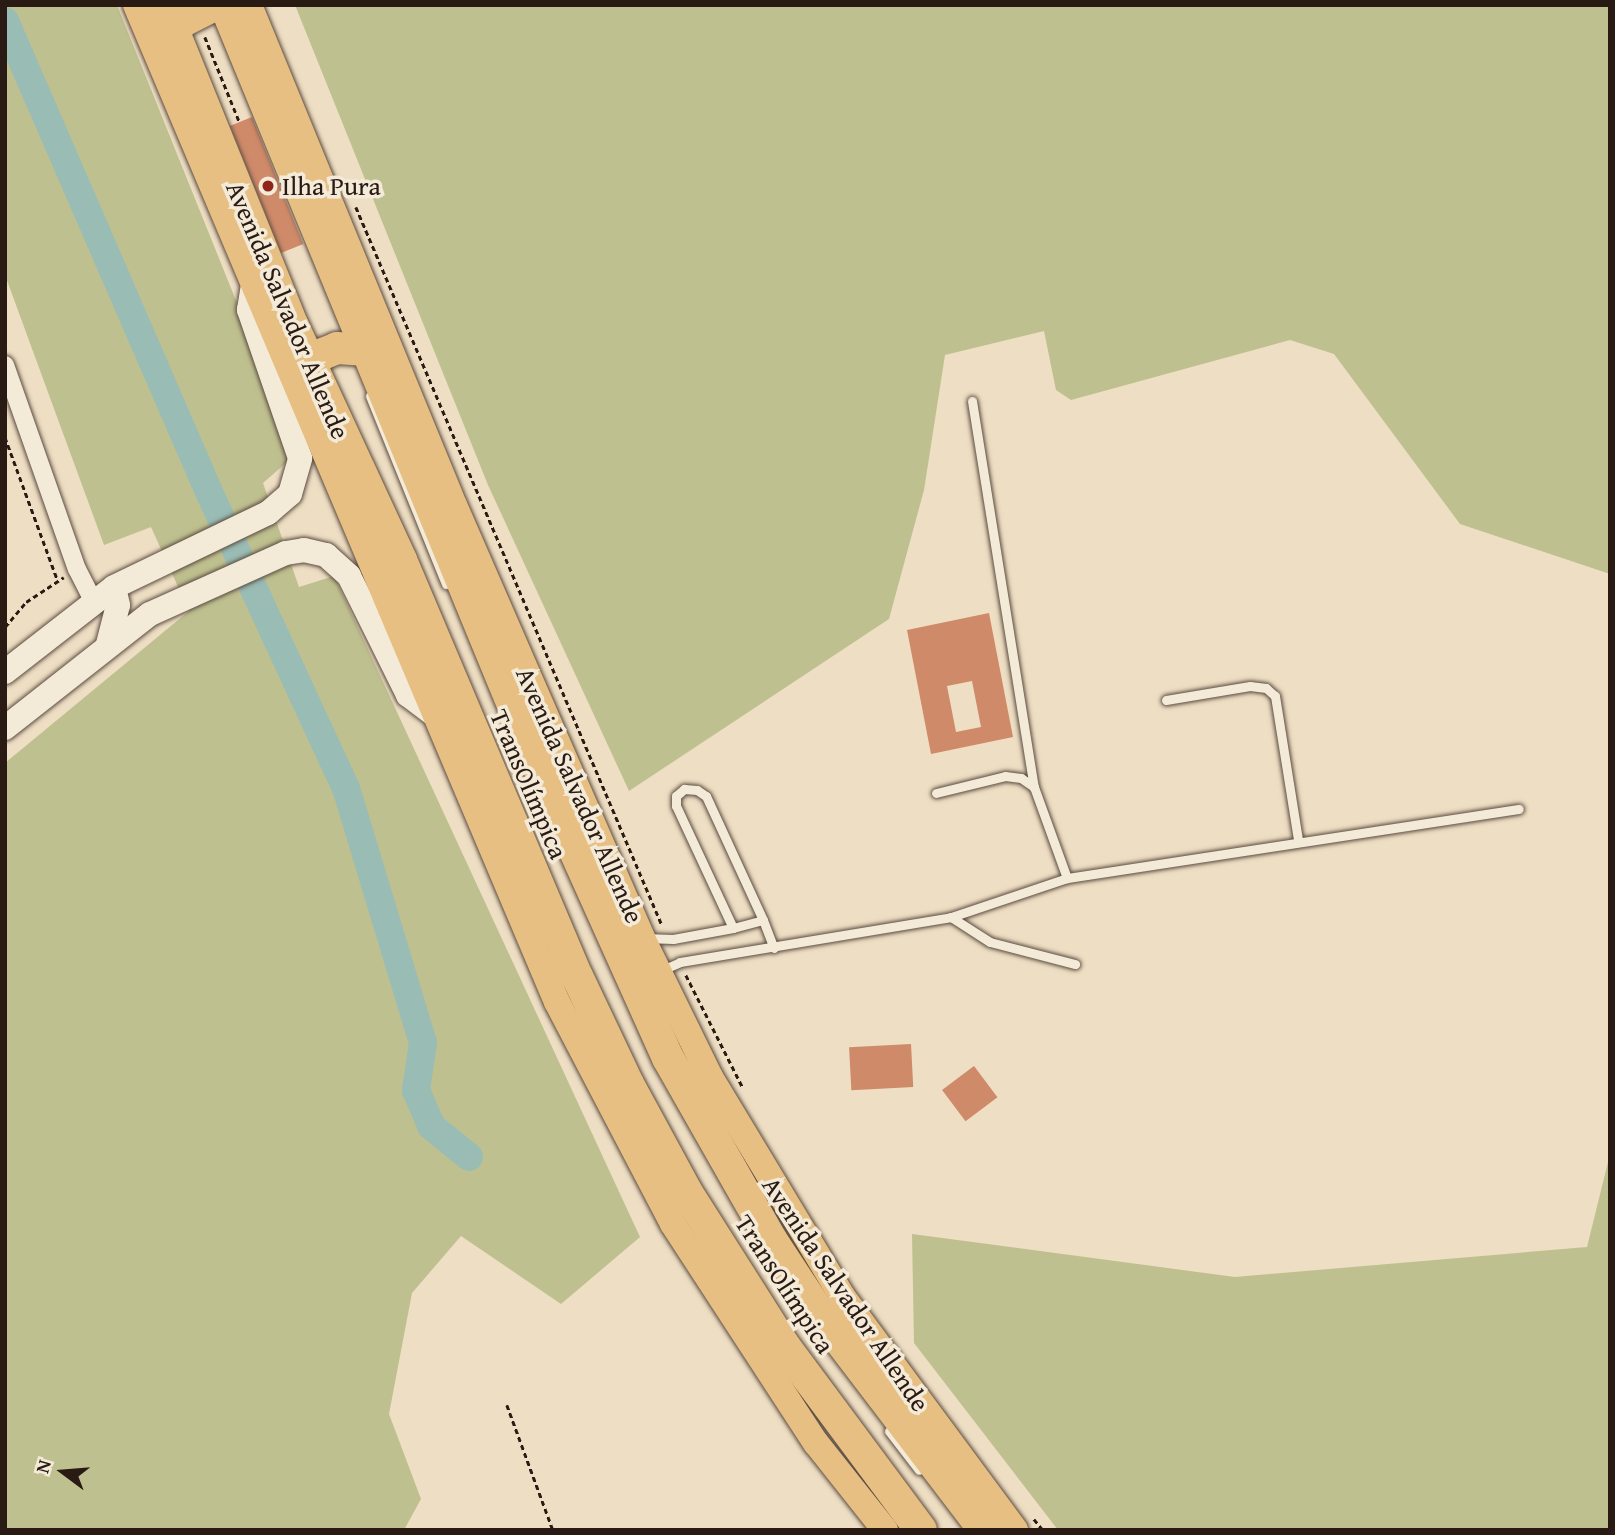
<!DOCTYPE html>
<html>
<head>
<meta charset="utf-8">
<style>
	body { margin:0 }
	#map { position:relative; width:1615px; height:1535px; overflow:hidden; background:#eedec3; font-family:"Gentium Book Plus",serif }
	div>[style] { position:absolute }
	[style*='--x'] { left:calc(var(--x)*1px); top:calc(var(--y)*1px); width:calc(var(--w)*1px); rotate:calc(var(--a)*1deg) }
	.green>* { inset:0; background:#bfc08f }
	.river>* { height:28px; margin:-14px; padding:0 14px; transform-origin:14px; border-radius:14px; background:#99bcb5 }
	.building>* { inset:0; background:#cf8a69; transform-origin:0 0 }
	.path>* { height:2.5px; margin-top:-1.25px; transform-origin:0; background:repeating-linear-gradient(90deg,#291a14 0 5px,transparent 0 8.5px) }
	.roads { filter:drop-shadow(0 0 2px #5a4b40) drop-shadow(0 0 2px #5a4b40) }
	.lane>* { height:9px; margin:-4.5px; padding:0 4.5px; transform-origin:4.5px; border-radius:4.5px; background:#f4ead8 }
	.street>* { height:18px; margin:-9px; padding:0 9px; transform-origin:9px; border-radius:9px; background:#f4ead8 }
	.secondary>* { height:24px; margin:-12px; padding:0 12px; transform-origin:12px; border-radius:12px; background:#f4ead8 }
	.primary>* { height:26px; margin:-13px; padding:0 13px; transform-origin:13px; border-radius:13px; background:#e7bf82 }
	.highway>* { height:32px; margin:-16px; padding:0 16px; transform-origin:16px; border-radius:16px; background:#e7bf82 }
	.dots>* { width:19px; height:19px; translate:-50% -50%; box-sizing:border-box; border:4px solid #f4ead8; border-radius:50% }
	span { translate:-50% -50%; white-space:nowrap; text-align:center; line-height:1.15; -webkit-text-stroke:7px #f4ead8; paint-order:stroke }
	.poi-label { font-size:26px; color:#291a14 }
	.left { translate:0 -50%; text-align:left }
	.street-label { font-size:26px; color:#291a14 }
	.frame { position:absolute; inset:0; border:7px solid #291a14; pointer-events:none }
	.north { position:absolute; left:28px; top:1437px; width:70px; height:70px; -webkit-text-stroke:5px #f4ead8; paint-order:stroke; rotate:286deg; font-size:19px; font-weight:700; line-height:28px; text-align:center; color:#291a14 }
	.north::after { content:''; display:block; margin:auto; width:24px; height:32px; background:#291a14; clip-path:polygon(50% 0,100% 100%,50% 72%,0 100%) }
</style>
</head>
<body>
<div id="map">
	<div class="green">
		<i style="clip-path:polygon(5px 5px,117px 5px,293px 442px,286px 463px,263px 483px,299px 587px,334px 576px,640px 1237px,561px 1304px,461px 1236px,412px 1293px,389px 1414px,421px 1499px,404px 1530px,5px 1530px,5px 763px,189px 611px,151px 527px,104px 545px,5px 275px)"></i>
		<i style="clip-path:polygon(295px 5px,1610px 5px,1610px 574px,1460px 524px,1334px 354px,1290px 340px,1071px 400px,1056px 390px,1044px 331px,945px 355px,924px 490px,889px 619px,629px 791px,488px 485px)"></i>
		<i style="clip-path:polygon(1610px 1154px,1610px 1530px,1058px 1530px,914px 1343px,912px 1234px,1235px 1277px,1587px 1247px)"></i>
	</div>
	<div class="river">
		<i style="--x:5;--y:21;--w:513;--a:66.58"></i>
		<i style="--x:209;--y:492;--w:326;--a:65.2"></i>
		<i style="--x:346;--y:788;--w:266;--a:73.2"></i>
		<i style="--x:423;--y:1043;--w:48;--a:98.5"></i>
		<i style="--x:416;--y:1090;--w:39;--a:67"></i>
		<i style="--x:431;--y:1126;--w:49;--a:39.2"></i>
	</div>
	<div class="building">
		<i style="left:252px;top:117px;width:137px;height:24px;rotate:68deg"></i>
		<i style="clip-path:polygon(evenodd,989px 613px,1013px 737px,931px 754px,907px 630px,989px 613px,972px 681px,981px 727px,956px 732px,947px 686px,972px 681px)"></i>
		<i style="left:911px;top:1044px;width:43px;height:62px;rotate:87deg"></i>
		<i style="left:974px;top:1066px;width:39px;height:40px;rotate:53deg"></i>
	</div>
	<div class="path">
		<i style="--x:205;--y:37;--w:93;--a:67.9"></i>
		<i style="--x:356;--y:207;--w:780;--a:66.92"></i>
		<i style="--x:5;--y:437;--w:153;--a:69.8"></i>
		<i style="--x:5;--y:627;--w:33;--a:-50"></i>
		<i style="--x:26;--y:602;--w:45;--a:-33.3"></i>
		<i style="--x:686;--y:975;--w:127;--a:63.2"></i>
		<i style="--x:507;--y:1405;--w:133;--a:69.8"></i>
		<i style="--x:1034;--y:1519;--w:14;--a:51"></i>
	</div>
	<div class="roads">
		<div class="lane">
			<i style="--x:370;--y:396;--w:203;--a:68"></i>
			<i style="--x:972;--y:401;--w:391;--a:80.9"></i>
			<i style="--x:1166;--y:700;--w:85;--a:-9.5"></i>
			<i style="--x:1250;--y:686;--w:16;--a:7"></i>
			<i style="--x:1266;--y:688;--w:12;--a:42"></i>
			<i style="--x:1275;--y:696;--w:146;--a:80.9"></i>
			<i style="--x:936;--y:793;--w:71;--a:-13.8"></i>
			<i style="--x:1005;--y:776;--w:16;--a:7"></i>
			<i style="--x:1021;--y:778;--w:16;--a:35"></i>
			<i style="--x:1034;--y:787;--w:97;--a:70.1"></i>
			<i style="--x:951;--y:917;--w:46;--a:32.7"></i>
			<i style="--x:990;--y:942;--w:88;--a:14.5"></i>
			<i style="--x:763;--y:920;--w:31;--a:165"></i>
			<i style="--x:733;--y:928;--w:135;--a:-115"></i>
			<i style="--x:676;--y:806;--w:10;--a:-90"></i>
			<i style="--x:676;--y:796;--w:11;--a:-41"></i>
			<i style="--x:684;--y:789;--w:13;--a:4"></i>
			<i style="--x:697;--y:790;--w:11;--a:34"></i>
			<i style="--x:706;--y:796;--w:136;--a:65.3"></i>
			<i style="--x:763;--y:920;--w:30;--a:69"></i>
			<i style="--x:645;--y:938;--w:28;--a:2"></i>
			<i style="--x:673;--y:939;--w:61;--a:-10.4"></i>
			<i style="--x:660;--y:971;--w:22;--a:-24"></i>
			<i style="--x:680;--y:962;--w:275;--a:-9.4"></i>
			<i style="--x:951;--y:917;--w:122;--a:-18.6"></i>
			<i style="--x:1067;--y:878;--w:457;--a:-8.7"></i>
			<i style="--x:889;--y:1431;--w:49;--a:52.4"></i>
		</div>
		<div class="street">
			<i style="--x:5;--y:365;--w:216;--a:70.6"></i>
			<i style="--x:77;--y:569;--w:36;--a:63"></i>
		</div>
		<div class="secondary">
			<i style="--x:108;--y:644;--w:40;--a:-75.6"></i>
			<i style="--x:118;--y:605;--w:18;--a:-103"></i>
			<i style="--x:5;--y:672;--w:138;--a:-37.9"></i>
			<i style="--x:114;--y:587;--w:171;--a:-25.7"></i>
			<i style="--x:268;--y:513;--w:29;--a:-41"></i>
			<i style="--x:290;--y:494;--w:37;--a:-74"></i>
			<i style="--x:300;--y:458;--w:157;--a:-109"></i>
			<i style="--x:249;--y:310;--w:25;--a:-81"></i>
			<i style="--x:5;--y:728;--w:184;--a:-38.2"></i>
			<i style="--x:150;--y:614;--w:149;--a:-24.2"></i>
			<i style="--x:286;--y:553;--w:18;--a:-9"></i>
			<i style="--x:304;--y:550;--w:23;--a:13"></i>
			<i style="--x:326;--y:555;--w:31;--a:42"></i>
			<i style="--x:349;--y:576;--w:133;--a:63.6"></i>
			<i style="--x:408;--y:695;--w:31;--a:37"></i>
		</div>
		<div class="primary">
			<i style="--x:136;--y:5;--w:1082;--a:67.11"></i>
			<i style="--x:557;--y:1002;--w:250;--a:62.4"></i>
			<i style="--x:673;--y:1224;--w:262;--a:56.9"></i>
			<i style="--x:816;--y:1443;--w:111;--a:51.6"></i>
			<i style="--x:249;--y:5;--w:540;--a:67.71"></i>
			<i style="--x:454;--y:505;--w:472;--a:66.5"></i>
			<i style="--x:642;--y:938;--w:155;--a:63.9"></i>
			<i style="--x:710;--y:1077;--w:256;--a:58.9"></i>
			<i style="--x:842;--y:1296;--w:291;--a:53.5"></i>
		</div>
		<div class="highway">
			<i style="--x:163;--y:5;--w:346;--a:68"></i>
			<i style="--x:293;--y:326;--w:258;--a:65.2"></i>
			<i style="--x:401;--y:560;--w:452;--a:67.1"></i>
			<i style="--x:577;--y:976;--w:119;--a:64.7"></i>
			<i style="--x:628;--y:1084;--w:122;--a:61.5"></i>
			<i style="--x:686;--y:1191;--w:185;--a:57.6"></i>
			<i style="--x:785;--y:1347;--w:228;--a:53.4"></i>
			<i style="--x:225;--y:5;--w:860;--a:67.64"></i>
			<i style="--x:552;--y:800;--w:283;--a:65.8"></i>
			<i style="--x:668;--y:1058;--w:210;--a:60.4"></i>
			<i style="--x:772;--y:1241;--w:91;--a:56.7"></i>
			<i style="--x:822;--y:1317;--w:268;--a:52.7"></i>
			<i style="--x:174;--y:35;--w:15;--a:-62"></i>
			<i style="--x:181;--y:22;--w:37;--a:-27"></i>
			<i style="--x:301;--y:383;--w:34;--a:-56"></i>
			<i style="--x:320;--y:355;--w:18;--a:-22"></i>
			<i style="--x:337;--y:348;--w:29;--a:4"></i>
			<i style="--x:366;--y:350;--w:17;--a:33"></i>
		</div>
	</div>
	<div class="dots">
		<i style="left:268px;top:186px;background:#8f2418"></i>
	</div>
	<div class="poi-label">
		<span class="left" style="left:282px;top:186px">Ilha Pura</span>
	</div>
	<div class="street-label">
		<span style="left:288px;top:310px;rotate:67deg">Avenida Salvador Allende</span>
		<span style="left:529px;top:784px;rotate:67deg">TransOlímpica</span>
		<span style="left:580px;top:795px;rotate:66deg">Avenida Salvador Allende</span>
		<span style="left:785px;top:1284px;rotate:57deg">TransOlímpica</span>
		<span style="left:846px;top:1294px;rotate:56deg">Avenida Salvador Allende</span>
	</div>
	<div class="frame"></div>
	<div class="north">N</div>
</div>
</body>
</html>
